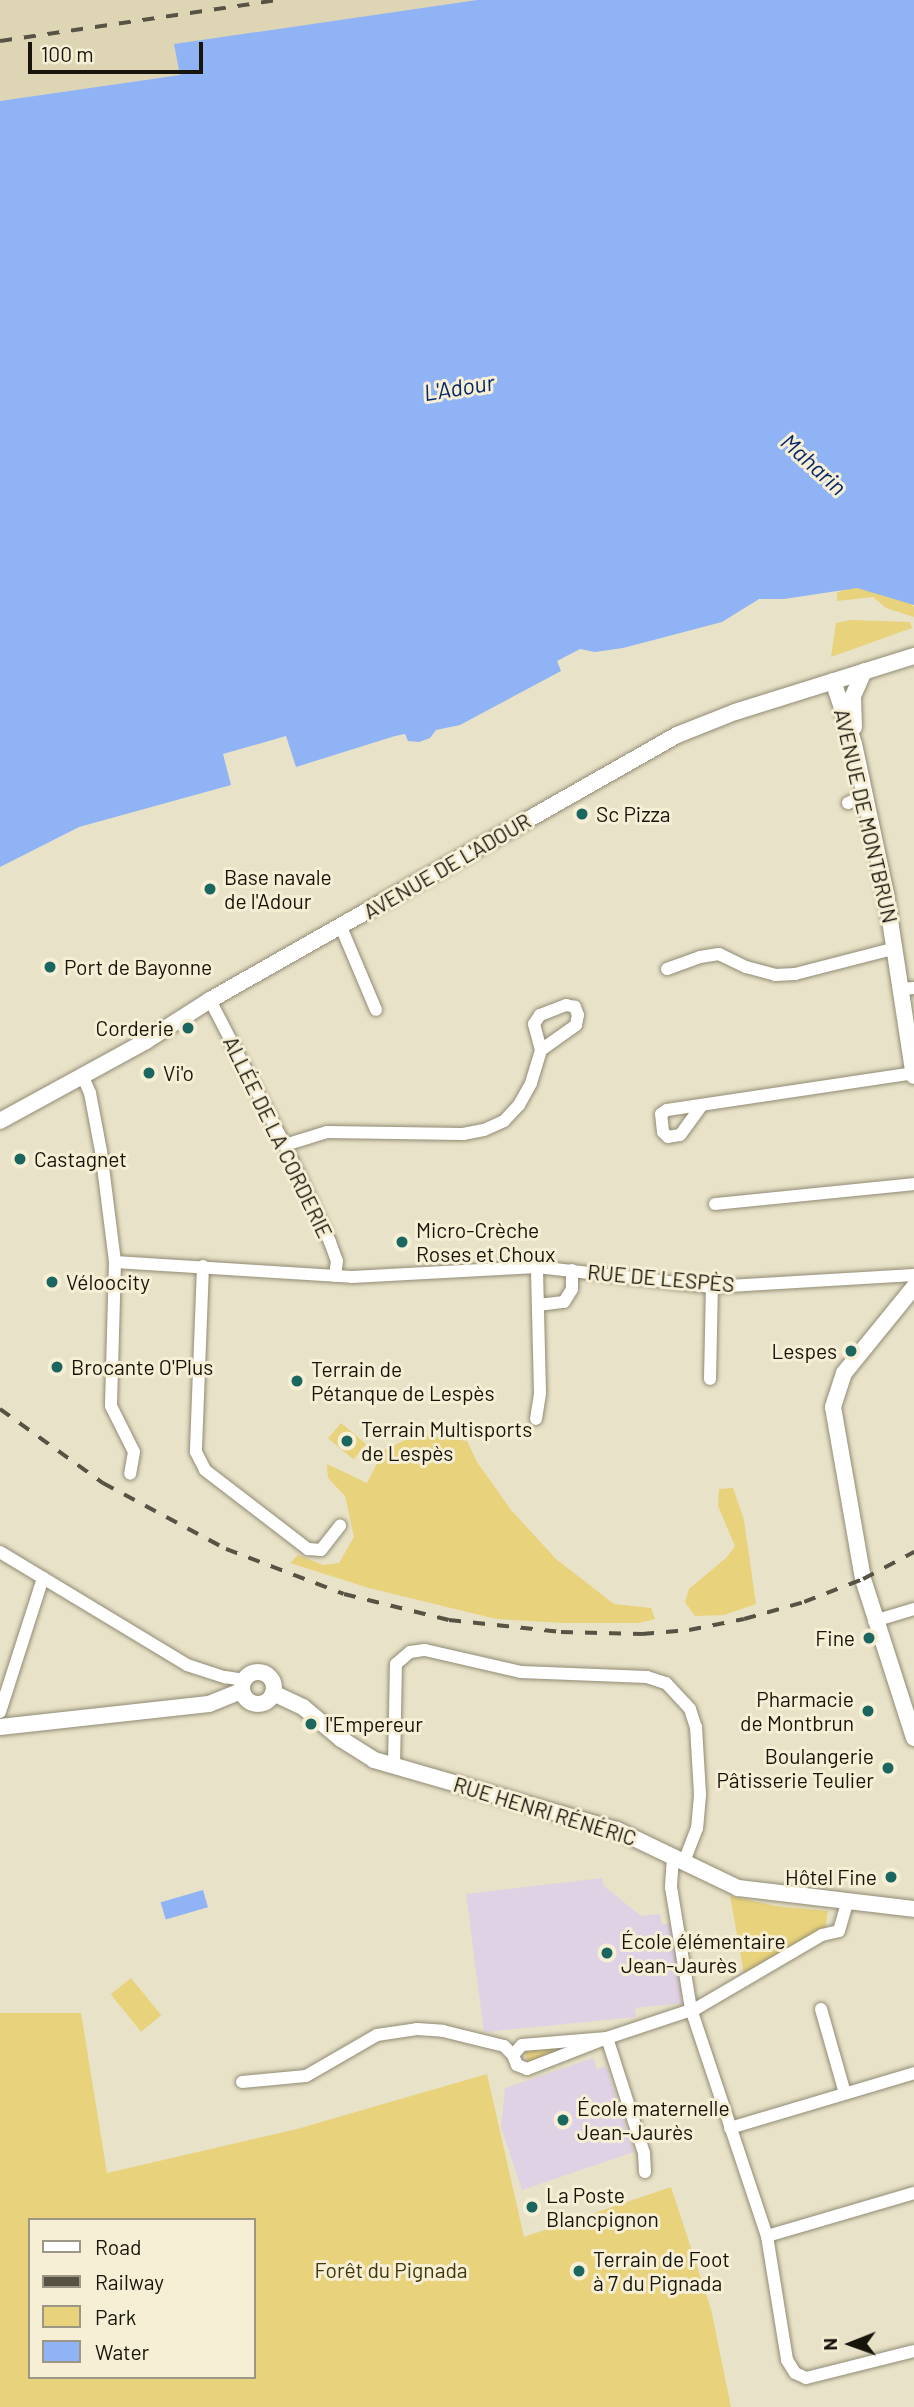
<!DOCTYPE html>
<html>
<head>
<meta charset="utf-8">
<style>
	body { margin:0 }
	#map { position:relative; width:914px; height:2407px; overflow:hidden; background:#e8e2c8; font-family:Barlow,sans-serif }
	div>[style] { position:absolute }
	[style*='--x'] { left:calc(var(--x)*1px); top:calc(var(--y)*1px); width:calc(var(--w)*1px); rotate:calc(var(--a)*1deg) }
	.built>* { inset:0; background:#ded5b4 }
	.education>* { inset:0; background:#e0d2e5 }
	.green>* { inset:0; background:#e8d27c; transform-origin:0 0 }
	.water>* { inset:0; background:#8fb3f4; transform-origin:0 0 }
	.roads { filter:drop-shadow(0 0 2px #918b74) drop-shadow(0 0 2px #918b74) }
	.street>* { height:12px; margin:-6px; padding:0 6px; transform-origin:6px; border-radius:6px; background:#fff }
	.secondary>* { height:16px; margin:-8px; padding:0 8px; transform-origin:8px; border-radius:8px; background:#fff }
	.secondary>.ring { margin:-8px; padding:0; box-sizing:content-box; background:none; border:16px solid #fff; border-radius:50% }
	.rail>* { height:3.5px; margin-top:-1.75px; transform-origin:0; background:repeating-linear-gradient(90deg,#565345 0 12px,transparent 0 24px) }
	.dots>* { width:19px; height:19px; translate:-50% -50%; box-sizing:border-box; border:4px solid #f6efd5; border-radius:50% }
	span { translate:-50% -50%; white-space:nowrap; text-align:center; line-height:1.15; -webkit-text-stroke:6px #f6efd5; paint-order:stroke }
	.poi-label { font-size:21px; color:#16140b }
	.left { translate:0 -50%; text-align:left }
	.right { translate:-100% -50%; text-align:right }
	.street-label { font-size:21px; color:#16140b }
	.park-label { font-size:21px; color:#413608 }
	.water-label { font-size:23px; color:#04276b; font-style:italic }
	.legend { position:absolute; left:28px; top:2218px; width:228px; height:161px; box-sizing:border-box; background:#f6efd5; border:2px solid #9c9784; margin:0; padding:9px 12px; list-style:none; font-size:21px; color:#16140b }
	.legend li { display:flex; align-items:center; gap:14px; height:35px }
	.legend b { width:35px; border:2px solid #9c9784 }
	.north { position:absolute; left:816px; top:2309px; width:70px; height:70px; -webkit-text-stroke:5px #f6efd5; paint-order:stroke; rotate:269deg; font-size:19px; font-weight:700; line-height:28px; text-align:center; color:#16140b }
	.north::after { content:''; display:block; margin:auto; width:24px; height:32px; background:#16140b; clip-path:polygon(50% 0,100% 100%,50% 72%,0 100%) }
	.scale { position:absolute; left:28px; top:42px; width:175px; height:32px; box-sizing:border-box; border:4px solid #16140b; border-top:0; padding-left:9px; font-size:21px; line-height:24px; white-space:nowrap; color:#16140b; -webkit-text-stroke:5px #f6efd5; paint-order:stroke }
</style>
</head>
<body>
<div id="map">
	<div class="built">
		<i style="clip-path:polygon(0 0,477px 0,175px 44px,181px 75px,0 101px)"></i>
	</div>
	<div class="education">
		<i style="clip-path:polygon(602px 1878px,604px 1886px,641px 1916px,660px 1914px,662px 1924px,671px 1924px,682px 2003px,635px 2008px,636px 2017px,484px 2032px,466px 1894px)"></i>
		<i style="clip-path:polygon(593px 2058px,597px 2069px,606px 2066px,634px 2152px,522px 2190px,501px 2127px,505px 2088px)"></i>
	</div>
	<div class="green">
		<i style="clip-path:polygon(851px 586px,884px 592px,889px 597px,910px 602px,914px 607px,914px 617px,886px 608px,873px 597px,837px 601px,837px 593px)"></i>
		<i style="clip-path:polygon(851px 620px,910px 622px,912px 628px,831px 657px,836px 623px)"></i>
		<i style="left:341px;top:1423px;width:33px;height:20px;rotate:40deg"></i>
		<i style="clip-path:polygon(418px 1434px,467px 1441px,477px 1462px,511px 1510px,556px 1559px,614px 1604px,651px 1608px,655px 1619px,638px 1623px,563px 1623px,496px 1619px,369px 1588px,290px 1563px,298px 1555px,323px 1565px,339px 1563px,354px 1537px,345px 1496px,328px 1478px,327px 1464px,367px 1483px,384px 1450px)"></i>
		<i style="clip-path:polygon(733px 1488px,744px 1520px,756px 1604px,724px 1615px,695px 1616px,685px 1602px,689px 1589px,727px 1557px,735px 1546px,718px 1506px,719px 1489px)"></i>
		<i style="clip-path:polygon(730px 1896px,775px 1906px,828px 1911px,825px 1929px,744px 1974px)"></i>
		<i style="left:131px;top:1978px;width:48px;height:26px;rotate:51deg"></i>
		<i style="clip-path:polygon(evenodd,0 2013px,81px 2013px,107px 2173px,297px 2129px,487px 2074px,524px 2237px,671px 2187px,711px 2309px,731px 2407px,0 2407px,0 2013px,30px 2220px,254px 2220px,254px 2377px,30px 2377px,30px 2220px)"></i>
		<i style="clip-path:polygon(553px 2048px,555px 2055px,528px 2064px,525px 2051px)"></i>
	</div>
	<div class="water">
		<i style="clip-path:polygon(477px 0,914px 0,914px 605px,857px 588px,784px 599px,759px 599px,722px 622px,623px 648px,595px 652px,580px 649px,557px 661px,561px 671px,460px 725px,436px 730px,430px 738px,419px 742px,408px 741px,405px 734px,395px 736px,296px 767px,286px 736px,223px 754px,231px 785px,79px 827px,0 867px,0 101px,180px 75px,174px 44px)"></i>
		<i style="left:203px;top:1890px;width:18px;height:44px;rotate:74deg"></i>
	</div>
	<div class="roads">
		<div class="street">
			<i style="--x:848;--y:803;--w:20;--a:-24"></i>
			<i style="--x:341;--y:927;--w:90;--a:67.1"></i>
			<i style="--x:667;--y:969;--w:35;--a:-20"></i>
			<i style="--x:700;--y:957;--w:19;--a:-9"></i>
			<i style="--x:719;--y:954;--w:30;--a:26"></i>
			<i style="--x:746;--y:967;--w:30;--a:15"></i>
			<i style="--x:775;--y:975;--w:20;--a:-3"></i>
			<i style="--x:795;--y:974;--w:104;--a:-14.4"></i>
			<i style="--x:902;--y:989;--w:12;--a:-5"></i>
			<i style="--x:210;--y:1000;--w:163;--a:62.7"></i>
			<i style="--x:285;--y:1145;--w:107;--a:65.1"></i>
			<i style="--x:330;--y:1242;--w:20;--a:70"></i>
			<i style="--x:337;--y:1261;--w:15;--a:98"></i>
			<i style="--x:82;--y:1075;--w:20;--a:66"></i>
			<i style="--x:90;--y:1093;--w:59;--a:79.3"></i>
			<i style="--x:101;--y:1151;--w:112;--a:82.8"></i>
			<i style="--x:115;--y:1262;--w:144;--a:91.6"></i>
			<i style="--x:111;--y:1406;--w:51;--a:63.4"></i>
			<i style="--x:134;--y:1452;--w:22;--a:100"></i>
			<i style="--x:702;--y:1105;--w:37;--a:126"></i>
			<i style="--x:680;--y:1135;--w:12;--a:171"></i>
			<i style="--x:668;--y:1137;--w:7;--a:-135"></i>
			<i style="--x:663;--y:1132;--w:18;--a:-96"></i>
			<i style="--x:661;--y:1114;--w:7;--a:-34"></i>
			<i style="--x:667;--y:1110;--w:250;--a:-8.5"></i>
			<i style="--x:285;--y:1145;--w:44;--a:-17.2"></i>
			<i style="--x:327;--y:1132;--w:136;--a:0.8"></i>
			<i style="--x:463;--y:1134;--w:21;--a:-11"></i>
			<i style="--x:484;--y:1130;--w:22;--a:-24"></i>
			<i style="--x:504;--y:1121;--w:22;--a:-47"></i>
			<i style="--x:519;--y:1105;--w:25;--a:-61"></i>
			<i style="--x:531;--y:1083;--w:34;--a:-73"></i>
			<i style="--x:541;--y:1050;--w:43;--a:-35.5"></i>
			<i style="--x:576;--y:1025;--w:10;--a:-79"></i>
			<i style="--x:578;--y:1015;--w:9;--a:-111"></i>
			<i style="--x:575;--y:1007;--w:9;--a:-167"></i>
			<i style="--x:566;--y:1005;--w:28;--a:159"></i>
			<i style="--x:540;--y:1015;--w:11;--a:124"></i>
			<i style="--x:534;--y:1024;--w:27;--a:75"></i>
			<i style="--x:715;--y:1204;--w:200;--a:-5.7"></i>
			<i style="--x:115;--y:1262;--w:237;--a:3.6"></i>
			<i style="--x:352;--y:1277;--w:185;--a:-3.1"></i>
			<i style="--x:537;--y:1267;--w:176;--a:6.5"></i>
			<i style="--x:712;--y:1287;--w:202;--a:-3.4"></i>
			<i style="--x:203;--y:1266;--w:186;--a:92.2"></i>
			<i style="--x:196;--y:1452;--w:20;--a:63"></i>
			<i style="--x:205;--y:1470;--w:130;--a:37.5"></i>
			<i style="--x:308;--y:1549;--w:13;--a:4"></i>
			<i style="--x:321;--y:1550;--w:31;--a:-52"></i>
			<i style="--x:538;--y:1305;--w:26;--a:-7"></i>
			<i style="--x:564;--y:1302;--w:15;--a:-58"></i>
			<i style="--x:572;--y:1289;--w:19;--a:-90"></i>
			<i style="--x:710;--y:1379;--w:92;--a:-88.8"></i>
			<i style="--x:536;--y:1419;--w:26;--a:-81"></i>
			<i style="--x:540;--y:1393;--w:126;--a:-91.4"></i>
			<i style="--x:0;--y:1552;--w:218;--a:31.1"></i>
			<i style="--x:187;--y:1665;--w:40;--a:18"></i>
			<i style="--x:225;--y:1677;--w:19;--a:9"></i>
			<i style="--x:874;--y:1621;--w:42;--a:-16.7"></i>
			<i style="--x:0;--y:1712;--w:141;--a:-72.2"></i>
			<i style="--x:394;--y:1766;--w:102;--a:-88.9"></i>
			<i style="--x:396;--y:1664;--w:18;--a:-41"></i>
			<i style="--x:410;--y:1652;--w:15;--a:-8"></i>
			<i style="--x:425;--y:1650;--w:98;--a:12.9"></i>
			<i style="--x:521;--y:1672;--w:126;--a:2.3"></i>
			<i style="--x:647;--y:1677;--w:20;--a:18"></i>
			<i style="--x:666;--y:1683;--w:35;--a:47"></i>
			<i style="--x:690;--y:1709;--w:19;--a:72"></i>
			<i style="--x:696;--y:1727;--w:68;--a:86.6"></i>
			<i style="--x:700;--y:1795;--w:33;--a:95"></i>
			<i style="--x:697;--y:1828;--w:36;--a:111"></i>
			<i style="--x:673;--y:1857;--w:30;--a:94"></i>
			<i style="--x:671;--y:1887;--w:124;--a:80.7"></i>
			<i style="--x:691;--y:2009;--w:239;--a:71.5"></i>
			<i style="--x:767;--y:2236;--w:126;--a:80.8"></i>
			<i style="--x:787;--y:2360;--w:15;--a:58"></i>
			<i style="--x:795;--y:2373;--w:12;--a:24"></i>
			<i style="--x:806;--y:2378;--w:111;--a:-14"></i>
			<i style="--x:821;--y:2009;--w:87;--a:74.1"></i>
			<i style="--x:607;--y:2038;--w:86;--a:158.8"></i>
			<i style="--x:527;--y:2069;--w:11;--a:-158"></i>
			<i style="--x:517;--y:2065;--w:11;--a:-112"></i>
			<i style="--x:513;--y:2055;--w:13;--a:-48"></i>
			<i style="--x:522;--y:2045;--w:85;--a:-4.7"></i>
			<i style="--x:242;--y:2082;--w:64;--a:-5.4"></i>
			<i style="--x:306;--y:2076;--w:82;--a:-30"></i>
			<i style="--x:377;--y:2035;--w:40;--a:-8.5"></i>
			<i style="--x:417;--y:2029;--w:26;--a:4"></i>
			<i style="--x:443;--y:2031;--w:63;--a:13.8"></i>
			<i style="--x:504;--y:2046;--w:13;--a:45"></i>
			<i style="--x:730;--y:2128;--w:192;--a:-16.6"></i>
			<i style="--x:645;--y:2172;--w:19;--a:-93"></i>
			<i style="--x:644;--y:2153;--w:121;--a:-107.8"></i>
			<i style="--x:607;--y:2038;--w:95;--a:-18.4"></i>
			<i style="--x:697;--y:2008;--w:145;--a:-30.3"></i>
			<i style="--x:822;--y:1935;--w:17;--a:-13"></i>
			<i style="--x:839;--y:1931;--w:29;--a:-74"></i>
			<i style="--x:767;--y:2236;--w:153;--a:-16.3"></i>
		</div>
		<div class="secondary">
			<i style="--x:833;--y:681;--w:66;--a:71.6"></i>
			<i style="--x:854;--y:744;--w:153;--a:78"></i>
			<i style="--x:886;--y:894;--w:184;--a:81.3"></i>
			<i style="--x:854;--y:727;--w:31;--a:-92"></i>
			<i style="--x:853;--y:696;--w:27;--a:-66"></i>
			<i style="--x:0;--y:1121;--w:166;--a:-28.7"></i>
			<i style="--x:146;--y:1041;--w:76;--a:-32.6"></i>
			<i style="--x:210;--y:1000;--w:537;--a:-29.57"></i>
			<i style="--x:677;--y:735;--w:62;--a:-21.6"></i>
			<i style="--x:735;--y:712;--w:188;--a:-17.4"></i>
			<i style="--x:914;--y:1287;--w:111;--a:129.1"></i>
			<i style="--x:844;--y:1373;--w:36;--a:108"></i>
			<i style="--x:833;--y:1407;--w:175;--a:80.1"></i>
			<i style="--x:863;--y:1579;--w:167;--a:72.2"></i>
			<i class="ring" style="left:242px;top:1672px;width:16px;height:16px"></i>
			<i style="--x:273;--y:1693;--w:33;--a:25"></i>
			<i style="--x:303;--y:1707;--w:50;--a:40.1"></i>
			<i style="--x:341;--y:1739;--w:39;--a:32"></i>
			<i style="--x:374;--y:1760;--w:253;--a:16.1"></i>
			<i style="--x:617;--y:1830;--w:134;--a:25.6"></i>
			<i style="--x:738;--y:1888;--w:177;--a:6.8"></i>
			<i style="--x:0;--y:1727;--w:210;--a:-6.3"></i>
			<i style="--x:209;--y:1704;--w:35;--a:-22"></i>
		</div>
	</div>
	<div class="rail">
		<i style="--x:0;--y:41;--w:280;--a:-8.4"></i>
		<i style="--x:0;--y:1409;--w:127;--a:35.7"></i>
		<i style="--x:103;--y:1483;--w:140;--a:28.2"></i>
		<i style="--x:226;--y:1549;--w:126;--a:20.9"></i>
		<i style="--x:344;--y:1594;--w:108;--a:13.9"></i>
		<i style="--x:449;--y:1620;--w:113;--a:6.1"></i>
		<i style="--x:561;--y:1632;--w:81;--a:1.4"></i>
		<i style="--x:642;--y:1634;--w:47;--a:-4.9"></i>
		<i style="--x:689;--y:1630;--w:56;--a:-11.3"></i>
		<i style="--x:744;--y:1619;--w:62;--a:-15.8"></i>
		<i style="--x:804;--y:1602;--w:63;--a:-21.3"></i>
		<i style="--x:863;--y:1579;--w:58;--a:-27.9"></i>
	</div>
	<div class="dots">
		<i style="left:582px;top:814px;background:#1b665f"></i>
		<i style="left:210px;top:889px;background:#1b665f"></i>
		<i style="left:50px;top:967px;background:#1b665f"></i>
		<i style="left:188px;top:1028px;background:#1b665f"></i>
		<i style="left:149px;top:1073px;background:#1b665f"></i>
		<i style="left:20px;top:1159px;background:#1b665f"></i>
		<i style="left:402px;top:1242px;background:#1b665f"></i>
		<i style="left:52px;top:1282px;background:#1b665f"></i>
		<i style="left:851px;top:1351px;background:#1b665f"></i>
		<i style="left:57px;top:1367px;background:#1b665f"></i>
		<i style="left:297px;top:1381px;background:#1b665f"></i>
		<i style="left:347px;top:1441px;background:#1b665f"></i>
		<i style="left:869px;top:1638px;background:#1b665f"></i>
		<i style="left:868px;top:1711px;background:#1b665f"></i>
		<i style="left:311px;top:1724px;background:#1b665f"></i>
		<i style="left:888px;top:1768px;background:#1b665f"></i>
		<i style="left:891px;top:1877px;background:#1b665f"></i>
		<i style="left:607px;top:1953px;background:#1b665f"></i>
		<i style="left:563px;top:2120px;background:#1b665f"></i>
		<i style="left:532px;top:2207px;background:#1b665f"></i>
		<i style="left:579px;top:2271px;background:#1b665f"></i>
	</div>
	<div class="poi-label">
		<span class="left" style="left:596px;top:814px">Sc Pizza</span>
		<span class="left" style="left:224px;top:889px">Base navale<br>de l'Adour</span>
		<span class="left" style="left:64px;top:967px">Port de Bayonne</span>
		<span class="right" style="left:174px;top:1028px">Corderie</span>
		<span class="left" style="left:163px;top:1073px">Vi'o</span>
		<span class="left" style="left:34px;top:1159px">Castagnet</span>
		<span class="left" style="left:416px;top:1242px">Micro-Crèche<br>Roses et Choux</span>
		<span class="left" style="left:66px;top:1282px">Véloocity</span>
		<span class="right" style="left:837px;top:1351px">Lespes</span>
		<span class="left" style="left:71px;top:1367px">Brocante O'Plus</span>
		<span class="left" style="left:311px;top:1381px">Terrain de<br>Pétanque de Lespès</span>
		<span class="left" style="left:361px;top:1441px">Terrain Multisports<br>de Lespès</span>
		<span class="right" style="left:855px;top:1638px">Fine</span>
		<span class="right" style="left:854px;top:1711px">Pharmacie<br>de Montbrun</span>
		<span class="left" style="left:325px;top:1724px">l'Empereur</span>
		<span class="right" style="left:874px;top:1768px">Boulangerie<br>Pâtisserie Teulier</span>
		<span class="right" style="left:877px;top:1877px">Hôtel Fine</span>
		<span class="left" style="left:621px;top:1953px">École élémentaire<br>Jean-Jaurès</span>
		<span class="left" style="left:577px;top:2120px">École maternelle<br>Jean-Jaurès</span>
		<span class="left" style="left:546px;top:2207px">La Poste<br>Blancpignon</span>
		<span class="left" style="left:593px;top:2271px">Terrain de Foot<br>à 7 du Pignada</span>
	</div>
	<div class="street-label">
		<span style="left:866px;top:816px;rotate:77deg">AVENUE DE MONTBRUN</span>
		<span style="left:447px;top:866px;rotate:-30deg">AVENUE DE L'ADOUR</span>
		<span style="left:278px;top:1137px;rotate:64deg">ALLÉE DE LA CORDERIE</span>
		<span style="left:661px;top:1278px;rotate:5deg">RUE DE LESPÈS</span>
		<span style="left:545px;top:1811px;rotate:17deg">RUE HENRI RÉNÉRIC</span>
	</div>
	<div class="park-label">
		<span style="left:391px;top:2270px">Forêt du Pignada</span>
	</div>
	<div class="water-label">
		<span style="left:459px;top:387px;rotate:-9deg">L'Adour</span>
		<span style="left:814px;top:464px;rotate:42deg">Maharin</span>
	</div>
	<ul class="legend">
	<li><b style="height:9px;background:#fff"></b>Road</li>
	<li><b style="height:9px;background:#565345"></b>Railway</li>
	<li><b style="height:19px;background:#e8d27c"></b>Park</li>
	<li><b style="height:19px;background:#8fb3f4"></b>Water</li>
	</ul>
	<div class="north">N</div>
	<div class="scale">100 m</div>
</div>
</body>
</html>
